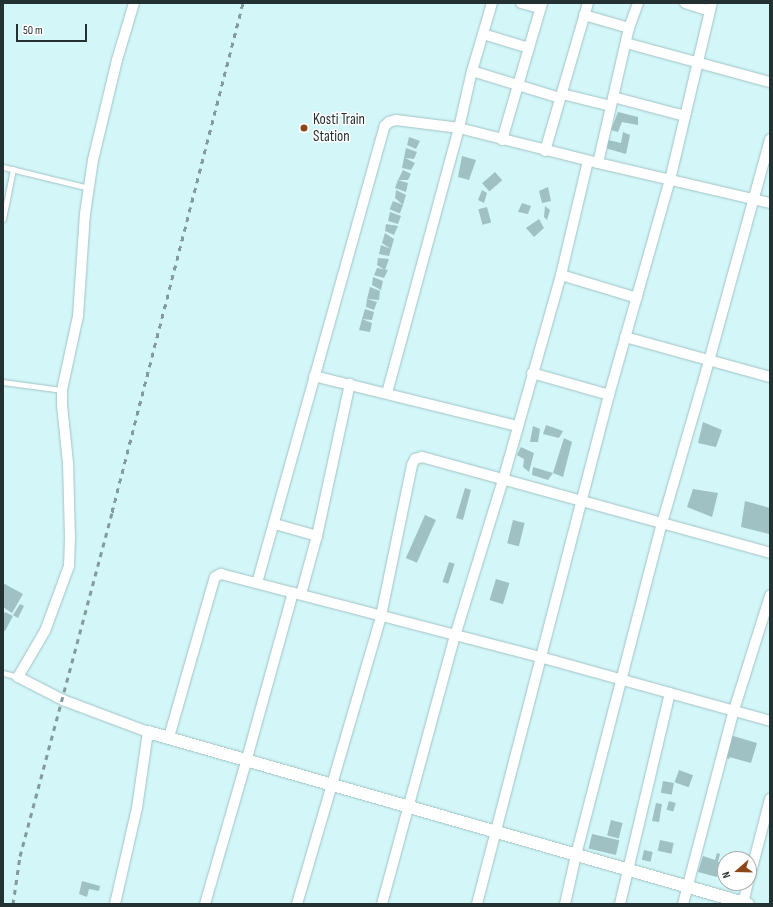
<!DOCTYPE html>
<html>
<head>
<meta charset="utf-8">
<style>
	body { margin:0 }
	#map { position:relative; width:773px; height:907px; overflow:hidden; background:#d3f6f8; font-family:"Sofia Sans Condensed",sans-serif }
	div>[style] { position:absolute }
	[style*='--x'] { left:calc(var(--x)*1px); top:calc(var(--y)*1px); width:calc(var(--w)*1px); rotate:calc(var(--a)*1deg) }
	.building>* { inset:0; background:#9fc1c3; transform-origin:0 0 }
	.roads { filter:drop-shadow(0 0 1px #a0c2c4) drop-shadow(0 0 1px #a0c2c4) }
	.service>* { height:5px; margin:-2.5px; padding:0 2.5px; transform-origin:2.5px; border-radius:2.5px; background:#fff }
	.minor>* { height:10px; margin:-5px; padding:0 5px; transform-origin:5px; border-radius:5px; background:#fff }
	.tertiary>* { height:12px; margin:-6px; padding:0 6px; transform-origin:6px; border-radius:6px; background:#fff }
	.rail>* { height:3px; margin-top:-1.5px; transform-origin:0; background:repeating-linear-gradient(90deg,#829c9d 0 5px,transparent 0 10px) }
	.dots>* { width:11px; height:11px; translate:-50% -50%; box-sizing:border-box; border:2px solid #fff; border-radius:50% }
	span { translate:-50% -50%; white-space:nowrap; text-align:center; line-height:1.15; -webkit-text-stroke:3px #fff; paint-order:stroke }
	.poi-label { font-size:15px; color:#233132 }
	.left { translate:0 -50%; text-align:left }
	.frame { position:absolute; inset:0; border:4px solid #233132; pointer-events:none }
	.north { position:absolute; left:717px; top:851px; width:40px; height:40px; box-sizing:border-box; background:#fff; border:1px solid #a7adad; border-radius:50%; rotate:250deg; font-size:11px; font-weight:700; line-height:16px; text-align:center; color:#233132 }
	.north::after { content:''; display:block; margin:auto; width:14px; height:18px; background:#8b471a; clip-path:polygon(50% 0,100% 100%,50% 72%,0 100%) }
	.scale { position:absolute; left:16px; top:24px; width:71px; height:18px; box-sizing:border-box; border:2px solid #233132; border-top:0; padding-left:5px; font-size:12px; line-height:14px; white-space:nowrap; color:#233132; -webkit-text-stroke:3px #fff; paint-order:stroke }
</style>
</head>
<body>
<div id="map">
	<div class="building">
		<i style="clip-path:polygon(618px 112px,638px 117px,638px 125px,622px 122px,618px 132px,611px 130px)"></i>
		<i style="clip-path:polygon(623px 132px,630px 135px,626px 154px,598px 146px,599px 138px,621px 143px)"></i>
		<i style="clip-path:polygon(409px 137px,420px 141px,416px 149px,407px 145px)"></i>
		<i style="clip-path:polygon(406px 148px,417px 152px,414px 159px,405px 158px,415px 163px,411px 170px,402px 168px)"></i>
		<i style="clip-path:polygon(462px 156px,476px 160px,469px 180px,458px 177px)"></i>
		<i style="clip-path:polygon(403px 170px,411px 174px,408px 180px,398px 180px,408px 183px,406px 192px,395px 188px,398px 180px)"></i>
		<i style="left:495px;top:172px;width:11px;height:17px;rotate:49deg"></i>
		<i style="clip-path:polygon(548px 187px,551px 201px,542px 203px,539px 191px)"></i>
		<i style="clip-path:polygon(396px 190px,406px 195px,403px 205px,395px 198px)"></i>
		<i style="clip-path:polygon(482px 190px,487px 193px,484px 203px,478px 200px)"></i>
		<i style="left:393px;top:201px;width:11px;height:9px;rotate:22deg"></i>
		<i style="clip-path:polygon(522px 203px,531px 206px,528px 214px,518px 212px)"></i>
		<i style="clip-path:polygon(545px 206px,550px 210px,547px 220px,544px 217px)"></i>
		<i style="left:487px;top:207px;width:16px;height:9px;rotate:75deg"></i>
		<i style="clip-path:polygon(390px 212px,401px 216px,398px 224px,388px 221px)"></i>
		<i style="clip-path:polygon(539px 219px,544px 228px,534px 237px,526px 228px)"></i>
		<i style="clip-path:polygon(386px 224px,398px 226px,394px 235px,385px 231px)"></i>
		<i style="clip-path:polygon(385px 233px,394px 239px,389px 256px,379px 254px,381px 245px,391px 249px,382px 243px)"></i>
		<i style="clip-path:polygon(378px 258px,389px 259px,385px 270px,377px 265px)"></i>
		<i style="clip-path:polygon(377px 268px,388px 270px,384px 278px,374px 275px)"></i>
		<i style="clip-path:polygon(373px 277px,383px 281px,381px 290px,372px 285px)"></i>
		<i style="clip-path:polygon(370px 287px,380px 291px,379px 300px,367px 299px,377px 302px,374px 310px,366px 307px,367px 299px)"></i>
		<i style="clip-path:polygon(365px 309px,374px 312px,372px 320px,362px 319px)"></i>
		<i style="clip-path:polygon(362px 319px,372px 323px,370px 332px,359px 330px)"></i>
		<i style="clip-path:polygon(703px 422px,722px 430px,716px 447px,698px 443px)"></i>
		<i style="clip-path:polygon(546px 425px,563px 431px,559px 438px,543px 434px)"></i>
		<i style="clip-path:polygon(533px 426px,540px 429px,538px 442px,530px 442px)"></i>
		<i style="clip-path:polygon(564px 438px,572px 442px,563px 477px,553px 473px)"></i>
		<i style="clip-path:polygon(521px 447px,534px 453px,529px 472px,523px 467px,524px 459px,517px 455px)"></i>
		<i style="clip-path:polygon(533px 467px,553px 473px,548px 480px,532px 475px)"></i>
		<i style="clip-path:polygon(465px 488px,471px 490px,463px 520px,456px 518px)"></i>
		<i style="clip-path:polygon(693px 489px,718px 493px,712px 517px,687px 507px)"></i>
		<i style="clip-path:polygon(745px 501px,770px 508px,769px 534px,741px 527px)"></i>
		<i style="left:425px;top:515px;width:12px;height:47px;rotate:24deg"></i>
		<i style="left:513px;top:520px;width:12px;height:24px;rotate:14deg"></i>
		<i style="left:449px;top:562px;width:6px;height:21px;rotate:18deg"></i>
		<i style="left:496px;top:579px;width:14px;height:22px;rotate:17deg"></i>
		<i style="clip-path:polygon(3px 583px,23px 594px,12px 613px,3px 607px)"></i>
		<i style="clip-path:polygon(20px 604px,24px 606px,18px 618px,13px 615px)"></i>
		<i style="clip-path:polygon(5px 612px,13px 616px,5px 631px,3px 630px,3px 616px)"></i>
		<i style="clip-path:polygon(730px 735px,757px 743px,751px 763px,729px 757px,730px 759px,724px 758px)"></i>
		<i style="left:679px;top:770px;width:15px;height:13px;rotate:20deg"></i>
		<i style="left:663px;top:781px;width:11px;height:12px;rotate:10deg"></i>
		<i style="left:669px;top:801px;width:7px;height:9px;rotate:16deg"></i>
		<i style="clip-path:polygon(656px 803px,662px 804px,659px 822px,652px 821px)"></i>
		<i style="left:611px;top:820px;width:12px;height:16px;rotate:14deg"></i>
		<i style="left:592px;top:834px;width:28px;height:15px;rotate:13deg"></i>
		<i style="left:660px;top:840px;width:14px;height:11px;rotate:12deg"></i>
		<i style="left:644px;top:850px;width:9px;height:10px;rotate:13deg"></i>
		<i style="clip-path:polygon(717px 853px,720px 854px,718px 862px,721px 863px,717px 877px,698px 872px,703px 856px,715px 860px)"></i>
		<i style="clip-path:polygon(82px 881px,100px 886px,99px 891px,89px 889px,87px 897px,79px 894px)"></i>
	</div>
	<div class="roads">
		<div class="service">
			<i style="--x:3;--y:167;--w:89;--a:13.7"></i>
			<i style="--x:3;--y:219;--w:51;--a:-78.7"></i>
			<i style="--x:3;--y:382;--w:60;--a:7.7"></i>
			<i style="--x:3;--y:673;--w:16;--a:15"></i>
		</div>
		<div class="minor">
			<i style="--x:521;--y:3;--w:20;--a:15"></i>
			<i style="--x:685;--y:3;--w:26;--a:18"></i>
			<i style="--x:584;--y:15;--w:47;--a:16.1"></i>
			<i style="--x:483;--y:34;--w:48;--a:16.9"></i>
			<i style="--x:626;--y:43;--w:149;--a:15.2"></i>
			<i style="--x:472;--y:71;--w:92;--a:17.1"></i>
			<i style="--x:562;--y:94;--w:50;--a:13.8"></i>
			<i style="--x:613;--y:97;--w:74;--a:14.8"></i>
			<i style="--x:502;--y:140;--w:143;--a:-73.7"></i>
			<i style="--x:545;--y:151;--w:154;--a:-73.8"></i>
			<i style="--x:598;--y:163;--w:139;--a:-77.1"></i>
			<i style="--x:629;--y:28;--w:27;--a:-70"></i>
			<i style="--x:561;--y:275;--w:79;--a:16.8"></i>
			<i style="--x:625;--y:337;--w:150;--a:15.4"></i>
			<i style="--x:532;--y:373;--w:80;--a:15.9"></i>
			<i style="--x:314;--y:376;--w:210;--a:13.8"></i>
			<i style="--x:387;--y:393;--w:275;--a:-74.8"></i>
			<i style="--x:459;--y:128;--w:58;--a:-77.2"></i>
			<i style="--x:472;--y:71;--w:71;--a:-73.6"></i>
			<i style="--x:275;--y:524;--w:44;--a:15.9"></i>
			<i style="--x:257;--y:583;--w:475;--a:-74.4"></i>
			<i style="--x:385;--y:126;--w:6;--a:-45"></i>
			<i style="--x:389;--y:122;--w:7;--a:-16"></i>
			<i style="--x:396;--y:120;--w:64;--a:7.2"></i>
			<i style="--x:459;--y:128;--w:143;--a:14.1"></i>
			<i style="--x:598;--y:163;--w:177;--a:13.1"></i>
			<i style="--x:301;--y:594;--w:60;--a:-74.6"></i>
			<i style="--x:317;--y:536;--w:156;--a:-77.8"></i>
			<i style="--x:169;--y:737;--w:166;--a:-74"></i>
			<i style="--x:215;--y:577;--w:7;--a:-27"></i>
			<i style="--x:221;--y:574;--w:330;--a:14.6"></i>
			<i style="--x:540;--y:657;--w:239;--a:15.5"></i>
			<i style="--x:749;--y:880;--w:84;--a:-75.5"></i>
			<i style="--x:115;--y:904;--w:98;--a:-77.1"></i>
			<i style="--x:137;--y:808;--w:77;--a:-81.8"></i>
			<i style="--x:148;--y:732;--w:91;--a:-159.4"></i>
			<i style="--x:63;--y:700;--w:51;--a:-152.9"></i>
			<i style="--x:18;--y:677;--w:53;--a:-59.6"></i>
			<i style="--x:45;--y:631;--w:69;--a:-69.7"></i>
			<i style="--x:69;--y:566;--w:28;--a:-88"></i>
			<i style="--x:70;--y:538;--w:75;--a:-91.5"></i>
			<i style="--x:68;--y:463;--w:58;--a:-95.9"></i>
			<i style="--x:62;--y:405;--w:15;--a:-90"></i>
			<i style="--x:62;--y:390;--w:76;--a:-77.8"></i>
			<i style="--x:78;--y:316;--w:102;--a:-86.1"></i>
			<i style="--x:85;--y:214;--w:55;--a:-81.6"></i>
			<i style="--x:93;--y:160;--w:103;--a:-76.5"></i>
			<i style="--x:117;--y:60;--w:59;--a:-73.4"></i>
			<i style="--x:205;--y:904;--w:148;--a:-73.9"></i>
			<i style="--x:246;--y:762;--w:176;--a:-74.5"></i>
			<i style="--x:297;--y:904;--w:300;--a:-73.7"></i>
			<i style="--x:381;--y:616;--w:154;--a:-78.4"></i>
			<i style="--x:412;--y:465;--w:7;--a:-63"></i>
			<i style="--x:415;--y:459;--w:7;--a:-16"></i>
			<i style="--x:422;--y:457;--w:361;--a:15.4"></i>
			<i style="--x:382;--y:904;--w:278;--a:-74.8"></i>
			<i style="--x:455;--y:636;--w:163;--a:-72.9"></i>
			<i style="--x:503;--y:480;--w:213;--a:-74.2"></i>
			<i style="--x:561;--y:275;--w:117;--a:-76.7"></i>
			<i style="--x:477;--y:904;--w:526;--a:-75.46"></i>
			<i style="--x:609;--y:395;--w:223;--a:-74.2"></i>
			<i style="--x:670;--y:180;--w:182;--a:-76.7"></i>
			<i style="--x:565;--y:904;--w:50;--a:-77.3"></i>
			<i style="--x:576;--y:855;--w:343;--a:-75.5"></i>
			<i style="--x:662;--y:523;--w:169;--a:-73.8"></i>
			<i style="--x:709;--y:361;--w:230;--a:-74.6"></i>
			<i style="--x:620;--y:904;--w:217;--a:-76.7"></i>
			<i style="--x:683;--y:904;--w:201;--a:-75.3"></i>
			<i style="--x:734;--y:710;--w:120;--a:-72.5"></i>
			<i style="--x:743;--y:904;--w:22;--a:-77"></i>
		</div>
		<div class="tertiary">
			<i style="--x:148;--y:732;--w:624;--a:16"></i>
		</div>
	</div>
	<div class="rail">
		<i style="--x:13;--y:904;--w:49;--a:-81.7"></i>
		<i style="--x:20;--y:856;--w:356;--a:-75"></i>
		<i style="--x:112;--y:512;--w:526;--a:-75.57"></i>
	</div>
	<div class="dots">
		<i style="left:304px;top:128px;background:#8b471a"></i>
	</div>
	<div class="poi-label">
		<span class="left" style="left:313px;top:128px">Kosti Train<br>Station</span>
	</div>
	<div class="frame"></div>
	<div class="north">N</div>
	<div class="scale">50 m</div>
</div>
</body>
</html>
